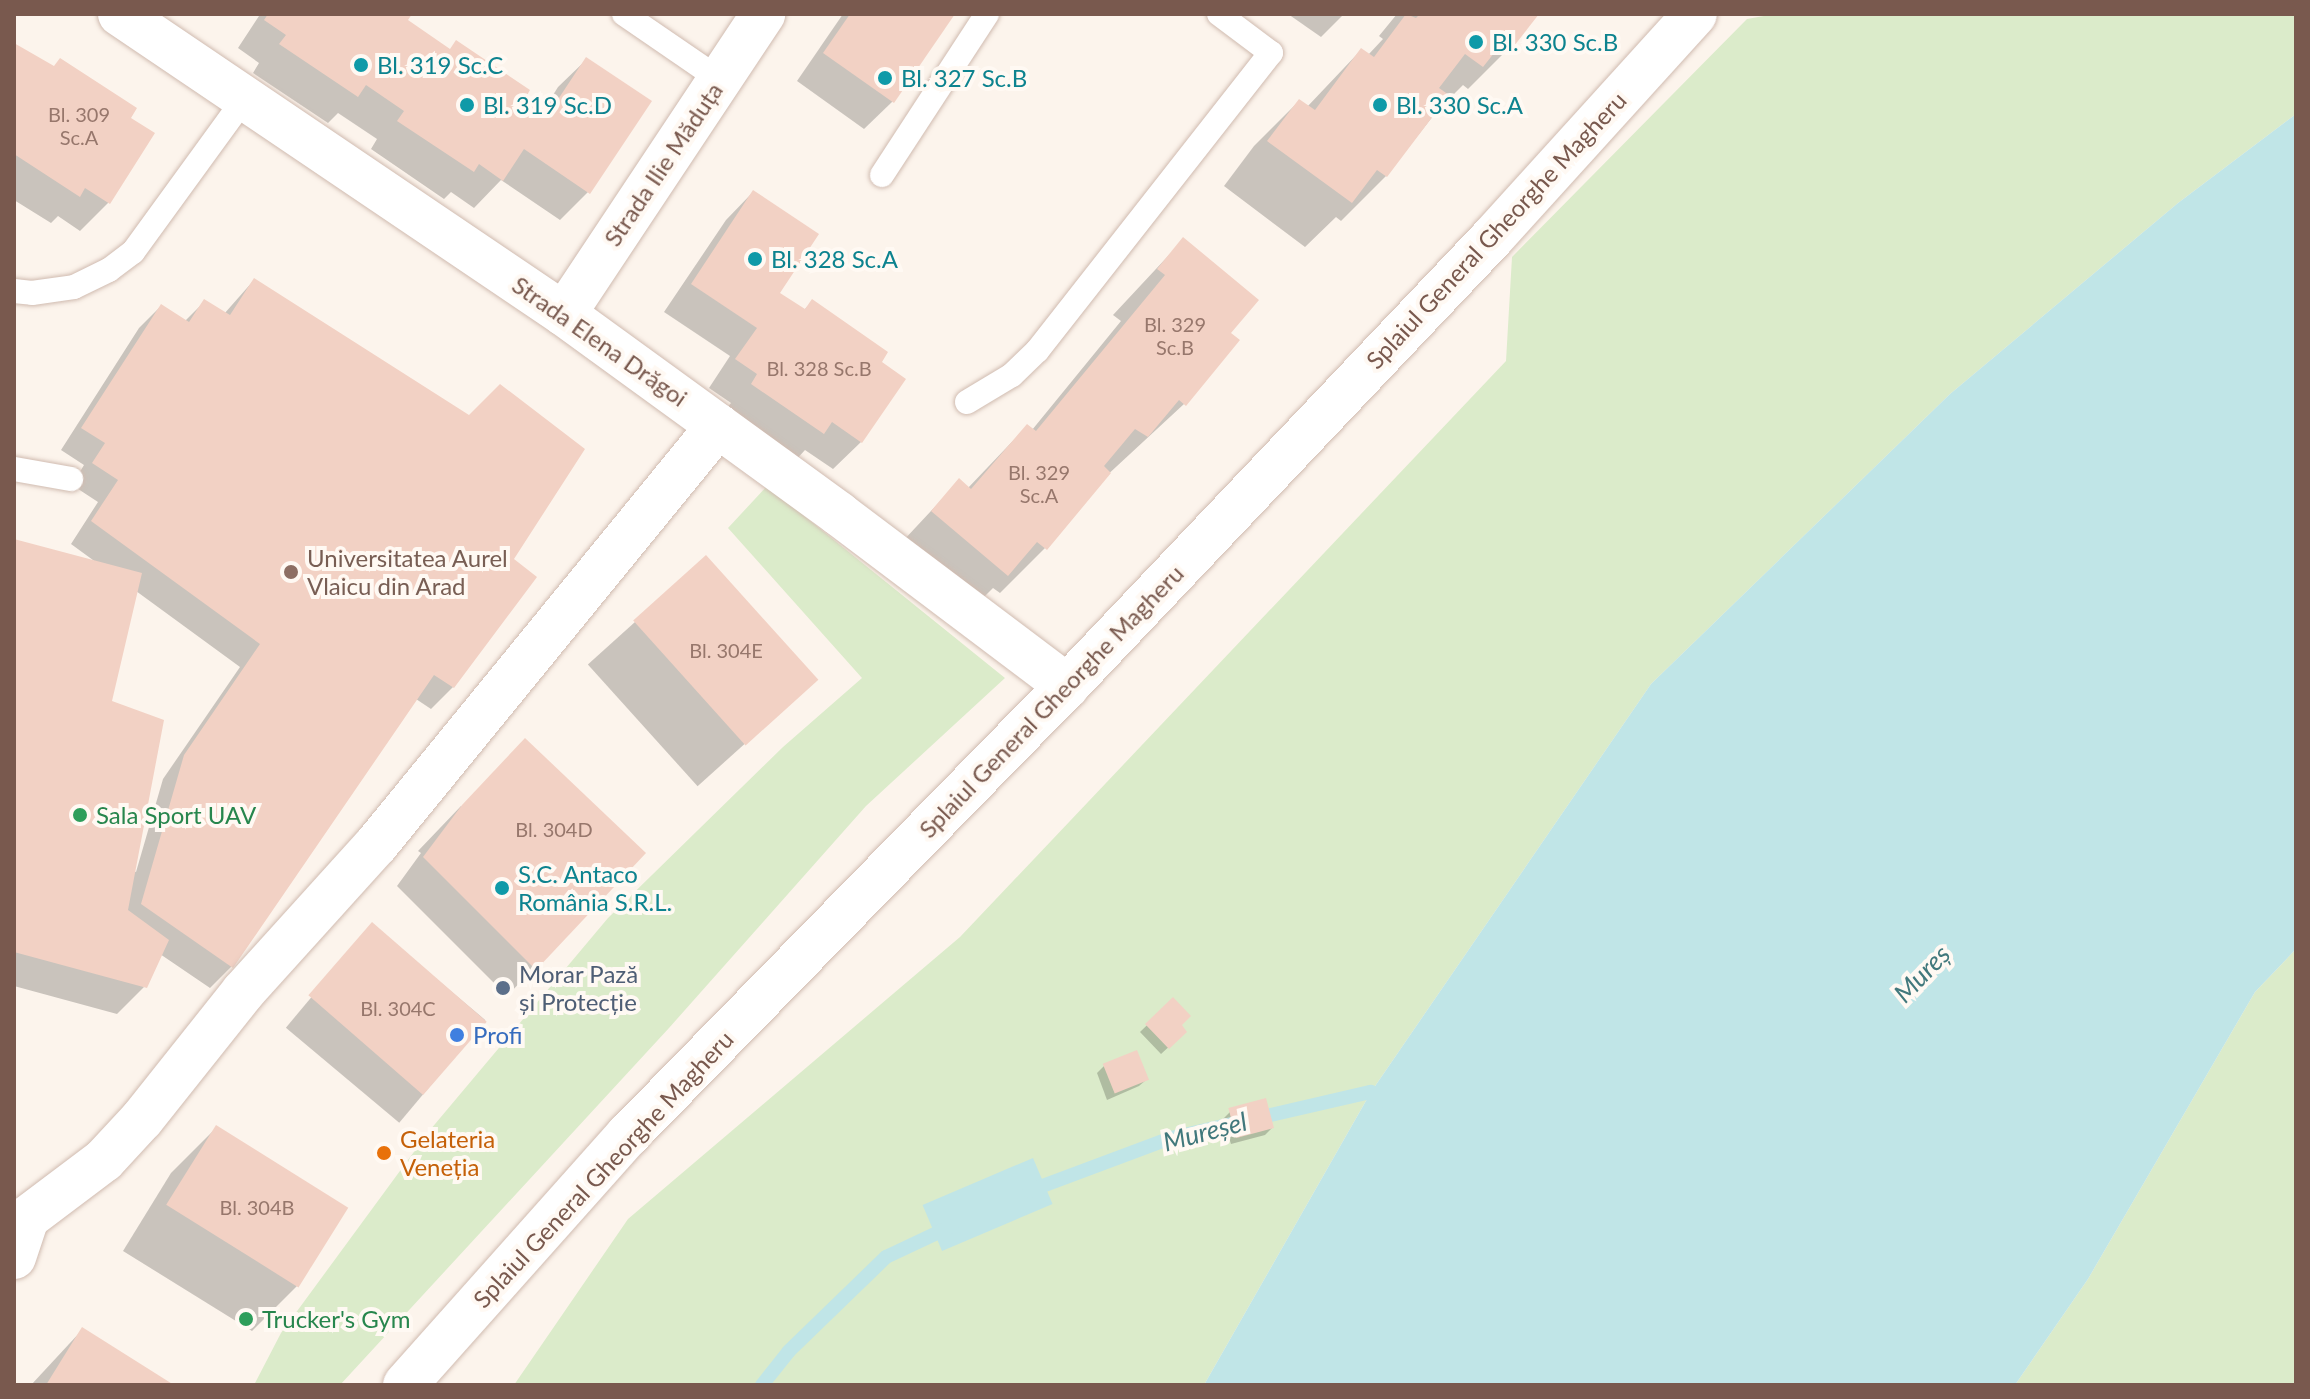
<!DOCTYPE html>
<html>
<head>
<meta charset="utf-8">
<style>
	body { margin:0 }
	#map { position:relative; width:2310px; height:1399px; overflow:hidden; background:#fcf4ec; font-family:Lato,sans-serif }
	div>[style] { position:absolute }
	[style*='--x'] { left:calc(var(--x)*1px); top:calc(var(--y)*1px); width:calc(var(--w)*1px); rotate:calc(var(--a)*1deg) }
	.green>* { inset:0; background:#dbebca }
	.water>* { inset:0; background:#c0e5e7; transform-origin:0 0 }
	.shadow>* { inset:0; background:#0003; transform-origin:0 0 }
	.stream>* { height:14px; margin:-7px; padding:0 7px; transform-origin:7px; border-radius:7px; background:#c0e5e7 }
	.building>* { inset:0; background:#f2d1c4; transform-origin:0 0 }
	.roads { filter:drop-shadow(0 0 2px #d0bbb0) drop-shadow(0 0 2px #d0bbb0) }
	.service>* { height:24px; margin:-12px; padding:0 12px; transform-origin:12px; border-radius:12px; background:#fff }
	.minor>* { height:44px; margin:-22px; padding:0 22px; transform-origin:22px; border-radius:22px; background:#fff }
	.dots>* { width:22px; height:22px; translate:-50% -50%; box-sizing:border-box; border:4px solid #fff9f3; border-radius:50% }
	span { translate:-50% -50%; white-space:nowrap; text-align:center; line-height:1.15; -webkit-text-stroke:8px #fff9f3; paint-order:stroke }
	.number-label { font-size:20px; color:#97776c }
	.number-label span { -webkit-text-stroke-width:0 }
	.culture-label { font-size:24px; color:#0d838f }
	.left { translate:0 -50%; text-align:left }
	.street-label { font-size:24px; color:#79594e }
	.education-label { font-size:24px; color:#785e54 }
	.leisure-label { font-size:24px; color:#27864d }
	.service-label { font-size:24px; color:#4e5e75 }
	.shop-label { font-size:24px; color:#366cbe }
	.food-label { font-size:24px; color:#c56008 }
	.water-label { font-size:26px; color:#41787c; font-style:italic }
	.frame { position:absolute; inset:0; border:16px solid #79594e; pointer-events:none }
</style>
</head>
<body>
<div id="map">
	<div class="green">
		<i style="clip-path:polygon(1775px 14px,2296px 14px,2296px 114px,2178px 203px,1950px 394px,1651px 684px,1371px 1092px,1204px 1385px,514px 1385px,628px 1219px,960px 937px,1506px 361px,1512px 257px,1747px 19px)"></i>
		<i style="clip-path:polygon(767px 486px,1005px 678px,866px 806px,669px 1028px,340px 1385px,254px 1385px,281px 1333px,430px 1130px,608px 918px,783px 747px,862px 678px,728px 528px)"></i>
		<i style="clip-path:polygon(2296px 949px,2296px 1385px,2015px 1385px,2088px 1279px,2255px 992px)"></i>
	</div>
	<div class="water">
		<i style="clip-path:polygon(2296px 114px,2296px 949px,2255px 992px,2088px 1279px,2015px 1385px,1204px 1385px,1371px 1092px,1651px 684px,1950px 394px,2178px 203px)"></i>
		<i style="left:1033px;top:1158px;width:50px;height:120px;rotate:67deg"></i>
	</div>
	<div class="shadow">
		<i style="clip-path:polygon(255px 14px,410px 14px,406px 21px,543px 111px,558px 87px,586px 60px,588px 192px,560px 220px,501px 180px,474px 208px,451px 192px,444px 199px,371px 149px,377px 139px,338px 113px,328px 123px,253px 73px,259px 63px,238px 48px,259px 16px)"></i>
		<i style="clip-path:polygon(843px 14px,952px 14px,892px 102px,864px 129px,797px 81px)"></i>
		<i style="clip-path:polygon(1288px 14px,1344px 14px,1321px 37px)"></i>
		<i style="clip-path:polygon(1397px 14px,1536px 14px,1513px 44px,1468px 89px,1463px 85px,1437px 111px,1386px 176px,1341px 221px,1336px 217px,1305px 247px,1224px 186px,1254px 146px,1299px 101px,1307px 107px,1361px 50px,1368px 55px,1383px 39px,1379px 36px)"></i>
		<i style="clip-path:polygon(14px 46px,152px 134px,108px 203px,80px 231px,58px 216px,51px 223px,14px 200px)"></i>
		<i style="clip-path:polygon(753px 192px,777px 293px,803px 311px,812px 302px,879px 363px,861px 442px,833px 469px,805px 450px,795px 461px,724px 412px,731px 403px,709px 388px,730px 356px,664px 312px,726px 220px)"></i>
		<i style="clip-path:polygon(1183px 240px,1228px 333px,1184px 404px,1103px 479px,1045px 548px,1000px 593px,993px 588px,962px 619px,888px 557px,959px 481px,967px 489px,1027px 426px,1032px 430px,1121px 321px,1113px 315px)"></i>
		<i style="clip-path:polygon(evenodd,254px 280px,512px 560px,534px 578px,453px 687px,431px 709px,416px 699px,232px 966px,210px 988px,160px 954px,145px 986px,117px 1014px,14px 986px,14px 541px,97px 563px,71px 544px,98px 502px,72px 485px,84px 465px,61px 450px,139px 328px,161px 306px,185px 321px,204px 302px,224px 314px,254px 280px,136px 591px,240px 667px,163px 779px,136px 872px,133px 871px,110px 702px,136px 591px)"></i>
		<i style="left:706px;top:558px;width:164px;height:159px;rotate:48deg"></i>
		<i style="clip-path:polygon(461px 806px,580px 920px,507px 996px,397px 886px,421px 853px,418px 851px)"></i>
		<i style="left:372px;top:925px;width:148px;height:134px;rotate:40deg"></i>
		<i style="clip-path:polygon(1173px 1000px,1179px 1025px,1185px 1032px,1161px 1054px,1140px 1032px)"></i>
		<i style="clip-path:polygon(1104px 1066px,1146px 1080px,1139px 1086px,1107px 1100px,1097px 1073px)"></i>
		<i style="clip-path:polygon(1230px 1112px,1272px 1128px,1265px 1135px,1231px 1144px,1223px 1119px)"></i>
		<i style="clip-path:polygon(216px 1128px,297px 1286px,252px 1331px,123px 1251px,171px 1173px)"></i>
		<i style="clip-path:polygon(82px 1330px,170px 1385px,31px 1385px)"></i>
	</div>
	<div class="stream">
		<i style="--x:1029;--y:1191;--w:152;--a:-20.5"></i>
		<i style="--x:1171;--y:1138;--w:205;--a:-13"></i>
		<i style="--x:1371;--y:1092;--w:19;--a:32"></i>
		<i style="--x:762;--y:1385;--w:43;--a:-51.5"></i>
		<i style="--x:789;--y:1351;--w:135;--a:-44.1"></i>
		<i style="--x:886;--y:1257;--w:73;--a:-25.2"></i>
	</div>
	<div class="building">
		<i style="clip-path:polygon(268px 14px,412px 14px,408px 20px,450px 49px,456px 40px,530px 90px,526px 97px,549px 113px,586px 57px,652px 101px,590px 194px,524px 149px,503px 181px,479px 164px,474px 172px,397px 121px,404px 111px,366px 85px,358px 97px,279px 44px,286px 35px,264px 20px)"></i>
		<i style="clip-path:polygon(850px 14px,955px 14px,894px 103px,823px 53px)"></i>
		<i style="clip-path:polygon(1406px 14px,1416px 18px,1420px 14px,1539px 14px,1514px 46px,1506px 38px,1483px 67px,1465px 54px,1439px 88px,1449px 95px,1387px 177px,1377px 170px,1352px 203px,1267px 141px,1299px 99px,1315px 110px,1361px 48px,1374px 57px)"></i>
		<i style="clip-path:polygon(14px 43px,54px 66px,60px 58px,137px 108px,131px 118px,155px 133px,110px 204px,85px 188px,80px 197px,14px 154px)"></i>
		<i style="clip-path:polygon(753px 190px,819px 234px,780px 293px,805px 309px,812px 299px,888px 352px,882px 362px,906px 379px,862px 443px,832px 422px,824px 434px,751px 384px,757px 374px,735px 359px,757px 328px,691px 284px)"></i>
		<i style="clip-path:polygon(1183px 237px,1259px 300px,1231px 333px,1240px 340px,1186px 406px,1179px 400px,1148px 437px,1135px 429px,1104px 466px,1111px 473px,1047px 550px,1037px 542px,1008px 576px,931px 511px,959px 478px,971px 489px,1027px 424px,1036px 431px,1165px 275px,1157px 269px)"></i>
		<i style="clip-path:polygon(254px 278px,469px 415px,500px 384px,585px 449px,514px 559px,537px 577px,454px 688px,434px 675px,233px 968px,141px 904px,184px 755px,260px 644px,91px 521px,118px 480px,92px 463px,105px 443px,81px 428px,161px 304px,189px 322px,204px 299px,230px 315px)"></i>
		<i style="clip-path:polygon(14px 539px,142px 573px,112px 701px,164px 720px,128px 910px,169px 940px,147px 988px,14px 952px)"></i>
		<i style="left:706px;top:555px;width:168px;height:98px;rotate:48deg"></i>
		<i style="clip-path:polygon(525px 738px,646px 853px,536px 970px,423px 857px,462px 805px)"></i>
		<i style="left:372px;top:922px;width:152px;height:97px;rotate:41deg"></i>
		<i style="clip-path:polygon(1173px 997px,1191px 1016px,1182px 1025px,1187px 1032px,1169px 1049px,1145px 1024px)"></i>
		<i style="left:1137px;top:1050px;width:32px;height:37px;rotate:68deg"></i>
		<i style="left:1266px;top:1098px;width:31px;height:39px;rotate:75deg"></i>
		<i style="left:216px;top:1125px;width:156px;height:94px;rotate:32deg"></i>
		<i style="clip-path:polygon(82px 1327px,174px 1385px,46px 1385px)"></i>
	</div>
	<div class="roads">
		<div class="service">
			<i style="--x:624;--y:14;--w:115;--a:34.4"></i>
			<i style="--x:882;--y:175;--w:192;--a:-56.9"></i>
			<i style="--x:14;--y:291;--w:18;--a:6"></i>
			<i style="--x:32;--y:293;--w:42;--a:-8.1"></i>
			<i style="--x:74;--y:287;--w:39;--a:-26"></i>
			<i style="--x:109;--y:270;--w:30;--a:-37"></i>
			<i style="--x:133;--y:252;--w:190;--a:-54"></i>
			<i style="--x:967;--y:402;--w:52;--a:-31"></i>
			<i style="--x:1012;--y:375;--w:35;--a:-44"></i>
			<i style="--x:1037;--y:351;--w:379;--a:-51.9"></i>
			<i style="--x:1271;--y:53;--w:65;--a:-143.1"></i>
			<i style="--x:14;--y:469;--w:58;--a:10"></i>
		</div>
		<div class="minor">
			<i style="--x:120;--y:14;--w:536;--a:34.05"></i>
			<i style="--x:564;--y:314;--w:340;--a:36"></i>
			<i style="--x:839;--y:514;--w:286;--a:37"></i>
			<i style="--x:564;--y:314;--w:360;--a:-56.4"></i>
			<i style="--x:14;--y:1257;--w:41;--a:-71.6"></i>
			<i style="--x:27;--y:1218;--w:96;--a:-37"></i>
			<i style="--x:104;--y:1160;--w:56;--a:-47.2"></i>
			<i style="--x:142;--y:1119;--w:162;--a:-51.5"></i>
			<i style="--x:243;--y:992;--w:198;--a:-47.9"></i>
			<i style="--x:376;--y:845;--w:541;--a:-50.78"></i>
			<i style="--x:405;--y:1385;--w:335;--a:-48.3"></i>
			<i style="--x:628;--y:1135;--w:628;--a:-45.65"></i>
			<i style="--x:1067;--y:686;--w:618;--a:-46.51"></i>
			<i style="--x:1492;--y:238;--w:302;--a:-47.8"></i>
		</div>
	</div>
	<div class="dots">
		<i style="left:1476px;top:42px;background:#0f9aa8"></i>
		<i style="left:361px;top:65px;background:#0f9aa8"></i>
		<i style="left:885px;top:78px;background:#0f9aa8"></i>
		<i style="left:467px;top:105px;background:#0f9aa8"></i>
		<i style="left:1380px;top:105px;background:#0f9aa8"></i>
		<i style="left:755px;top:259px;background:#0f9aa8"></i>
		<i style="left:291px;top:572px;background:#8d6e63"></i>
		<i style="left:80px;top:815px;background:#2e9e5b"></i>
		<i style="left:502px;top:888px;background:#0f9aa8"></i>
		<i style="left:503px;top:988px;background:#5c6f8a"></i>
		<i style="left:457px;top:1035px;background:#3f7fe0"></i>
		<i style="left:384px;top:1153px;background:#e8710a"></i>
		<i style="left:246px;top:1319px;background:#2e9e5b"></i>
	</div>
	<div class="number-label">
		<span style="left:79px;top:126px">Bl. 309<br>Sc.A</span>
		<span style="left:1175px;top:336px">Bl. 329<br>Sc.B</span>
		<span style="left:819px;top:368px">Bl. 328 Sc.B</span>
		<span style="left:1039px;top:484px">Bl. 329<br>Sc.A</span>
		<span style="left:726px;top:650px">Bl. 304E</span>
		<span style="left:554px;top:829px">Bl. 304D</span>
		<span style="left:398px;top:1008px">Bl. 304C</span>
		<span style="left:257px;top:1207px">Bl. 304B</span>
	</div>
	<div class="culture-label">
		<span class="left" style="left:1492px;top:42px">Bl. 330 Sc.B</span>
		<span class="left" style="left:377px;top:65px">Bl. 319 Sc.C</span>
		<span class="left" style="left:901px;top:78px">Bl. 327 Sc.B</span>
		<span class="left" style="left:483px;top:105px">Bl. 319 Sc.D</span>
		<span class="left" style="left:1396px;top:105px">Bl. 330 Sc.A</span>
		<span class="left" style="left:771px;top:259px">Bl. 328 Sc.A</span>
		<span class="left" style="left:518px;top:888px">S.C. Antaco<br>România S.R.L.</span>
	</div>
	<div class="street-label">
		<span style="left:663px;top:164px;rotate:-56deg">Strada Ilie Măduța</span>
		<span style="left:1496px;top:230px;rotate:-47deg">Splaiul General Gheorghe Magheru</span>
		<span style="left:600px;top:341px;rotate:35deg">Strada Elena Drăgoi</span>
		<span style="left:1051px;top:701px;rotate:-46deg">Splaiul General Gheorghe Magheru</span>
		<span style="left:603px;top:1169px;rotate:-47deg">Splaiul General Gheorghe Magheru</span>
	</div>
	<div class="education-label">
		<span class="left" style="left:307px;top:572px">Universitatea Aurel<br>Vlaicu din Arad</span>
	</div>
	<div class="leisure-label">
		<span class="left" style="left:96px;top:815px">Sala Sport UAV</span>
		<span class="left" style="left:262px;top:1319px">Trucker's Gym</span>
	</div>
	<div class="service-label">
		<span class="left" style="left:519px;top:988px">Morar Pază<br>și Protecție</span>
	</div>
	<div class="shop-label">
		<span class="left" style="left:473px;top:1035px">Profi</span>
	</div>
	<div class="food-label">
		<span class="left" style="left:400px;top:1153px">Gelateria<br>Veneția</span>
	</div>
	<div class="water-label">
		<span style="left:1922px;top:974px;rotate:-46deg">Mureș</span>
		<span style="left:1205px;top:1132px;rotate:-15deg">Mureșel</span>
	</div>
	<div class="frame"></div>
</div>
</body>
</html>
